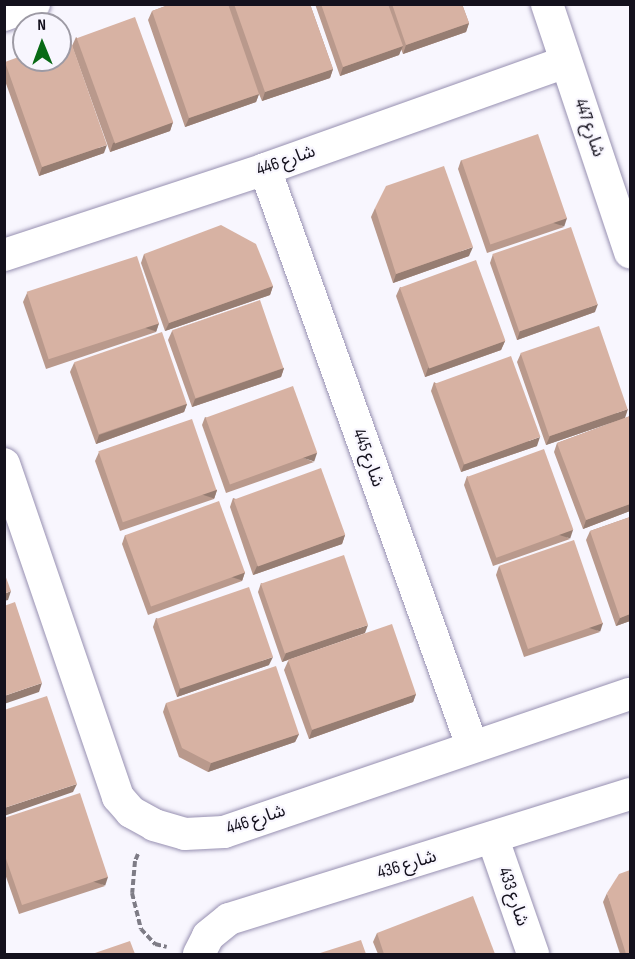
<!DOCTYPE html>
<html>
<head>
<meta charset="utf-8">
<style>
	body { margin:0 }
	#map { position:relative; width:635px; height:959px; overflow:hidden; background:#f8f6fe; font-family:"Sofia Sans Condensed","Noto Sans Arabic",sans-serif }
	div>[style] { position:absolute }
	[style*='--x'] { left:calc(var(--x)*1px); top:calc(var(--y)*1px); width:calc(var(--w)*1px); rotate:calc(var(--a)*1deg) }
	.path>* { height:4px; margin-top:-2px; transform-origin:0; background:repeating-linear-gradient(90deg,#7e7c86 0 6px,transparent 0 9px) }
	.roads { filter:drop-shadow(0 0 2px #9790b1) drop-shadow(0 0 2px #9790b1) }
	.minor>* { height:32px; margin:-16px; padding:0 16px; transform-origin:16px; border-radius:16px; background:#fff }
	.wall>* { inset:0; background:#b9998c }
	.shaded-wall>* { inset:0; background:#967d72; transform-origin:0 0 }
	.building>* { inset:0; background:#d7b2a3; transform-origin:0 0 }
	span { translate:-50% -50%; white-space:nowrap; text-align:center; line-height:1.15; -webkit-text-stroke:4.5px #f8f6fe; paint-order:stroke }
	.street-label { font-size:18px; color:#14111d }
	.frame { position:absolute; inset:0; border:6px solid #14111d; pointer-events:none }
	.north { position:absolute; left:12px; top:12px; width:60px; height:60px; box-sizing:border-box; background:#f8f6fe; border:2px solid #9d9aa4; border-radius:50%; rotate:359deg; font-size:16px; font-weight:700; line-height:24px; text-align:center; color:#14111d }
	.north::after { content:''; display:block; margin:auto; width:21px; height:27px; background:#086a15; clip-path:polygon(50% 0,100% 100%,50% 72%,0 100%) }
</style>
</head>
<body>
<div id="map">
	<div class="path">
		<i style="--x:138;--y:854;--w:8;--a:113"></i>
		<i style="--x:135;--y:861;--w:32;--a:95"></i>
		<i style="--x:132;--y:893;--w:37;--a:76"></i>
		<i style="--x:141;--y:929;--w:21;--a:47"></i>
		<i style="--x:155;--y:944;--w:12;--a:14"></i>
	</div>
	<div class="roads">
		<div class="minor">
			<i style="--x:547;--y:4;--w:262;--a:71.5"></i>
			<i style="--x:4;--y:15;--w:32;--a:-20"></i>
			<i style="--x:265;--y:169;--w:613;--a:70.26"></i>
			<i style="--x:4;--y:255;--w:275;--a:-18.2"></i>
			<i style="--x:265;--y:169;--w:319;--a:-19.6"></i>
			<i style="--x:4;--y:464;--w:352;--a:71.1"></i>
			<i style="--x:118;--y:797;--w:20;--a:49"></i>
			<i style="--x:131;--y:812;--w:26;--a:29"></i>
			<i style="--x:154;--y:825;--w:32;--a:16"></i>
			<i style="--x:185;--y:834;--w:39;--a:-3"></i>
			<i style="--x:224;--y:832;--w:429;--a:-18.8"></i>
			<i style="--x:493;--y:839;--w:122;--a:70.8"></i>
			<i style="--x:199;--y:954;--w:20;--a:-63"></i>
			<i style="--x:208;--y:936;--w:27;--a:-39"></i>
			<i style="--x:229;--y:919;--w:420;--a:-17.3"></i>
		</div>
	</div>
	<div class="wall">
		<i style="clip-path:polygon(171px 4px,310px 4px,333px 69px,330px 78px,262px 101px,259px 94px,256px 102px,185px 127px,148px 20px,152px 11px)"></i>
		<i style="clip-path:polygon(315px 4px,462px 4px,469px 23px,466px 32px,403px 54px,401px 49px,399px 55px,340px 76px)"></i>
		<i style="clip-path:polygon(76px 37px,173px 122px,170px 131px,110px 152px,72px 46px)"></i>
		<i style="clip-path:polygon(5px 62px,104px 153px,39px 176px,4px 78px)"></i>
		<i style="clip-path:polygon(461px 160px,564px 227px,487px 253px,458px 169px)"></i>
		<i style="clip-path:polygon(375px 208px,469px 256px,393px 283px,371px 217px)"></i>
		<i style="clip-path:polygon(144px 254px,273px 286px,270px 295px,165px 331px,141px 263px)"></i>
		<i style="clip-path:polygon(493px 254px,595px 312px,517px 340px,490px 263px)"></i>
		<i style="clip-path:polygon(400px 287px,505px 341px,501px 350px,425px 377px,396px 296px)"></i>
		<i style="clip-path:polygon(27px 293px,159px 323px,156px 332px,46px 369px,23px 302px)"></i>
		<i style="clip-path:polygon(172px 331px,284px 368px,281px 377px,192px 407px,168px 340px)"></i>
		<i style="clip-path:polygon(521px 353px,625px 418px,630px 416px,630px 511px,583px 529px,554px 452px,557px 443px,619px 420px,546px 445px,517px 362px)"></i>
		<i style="clip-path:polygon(74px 363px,187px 404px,184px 412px,96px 444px,70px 372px)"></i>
		<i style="clip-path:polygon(434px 382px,537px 446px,461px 472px,431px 391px)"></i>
		<i style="clip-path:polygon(205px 417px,314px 462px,226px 493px,202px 425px)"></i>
		<i style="clip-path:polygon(99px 452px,217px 490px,214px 499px,120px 531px,95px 461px)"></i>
		<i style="clip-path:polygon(467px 476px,570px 539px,493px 566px,464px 485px)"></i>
		<i style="clip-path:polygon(233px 498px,345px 535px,342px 544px,253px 575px,230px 507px)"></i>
		<i style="clip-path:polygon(630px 517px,630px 621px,616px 626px,586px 540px,590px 531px)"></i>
		<i style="clip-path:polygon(125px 535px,245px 572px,242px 581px,148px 615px,122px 544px)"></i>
		<i style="clip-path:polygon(499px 566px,600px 632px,524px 657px,496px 575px)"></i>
		<i style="clip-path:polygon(261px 583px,365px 633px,282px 662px,258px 592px)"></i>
		<i style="clip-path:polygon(156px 618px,269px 665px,177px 697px,153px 627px)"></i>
		<i style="clip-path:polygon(288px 661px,416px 694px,413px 702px,309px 739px,284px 670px)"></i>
		<i style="clip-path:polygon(166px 703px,299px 734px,295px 742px,208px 772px,179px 757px,163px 712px)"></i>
		<i style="clip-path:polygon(4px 818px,105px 886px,19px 914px,4px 871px)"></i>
		<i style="clip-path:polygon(607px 893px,630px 954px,620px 954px,603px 902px)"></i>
		<i style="clip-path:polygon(377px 933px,495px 954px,378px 954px,373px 942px)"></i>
	</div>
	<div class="shaded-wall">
		<i style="clip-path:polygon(469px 23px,466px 32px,403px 54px,406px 45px)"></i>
		<i style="clip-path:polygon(403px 46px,399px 55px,340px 76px,343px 67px)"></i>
		<i style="clip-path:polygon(333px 69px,330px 78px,262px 101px,265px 92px)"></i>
		<i style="clip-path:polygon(259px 94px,256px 102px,185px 127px,189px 118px)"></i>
		<i style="clip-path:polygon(173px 122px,170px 131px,110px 152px,113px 143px)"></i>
		<i style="clip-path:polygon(107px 145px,104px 153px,39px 176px,42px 167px)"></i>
		<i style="left:567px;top:218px;width:9px;height:81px;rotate:108deg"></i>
		<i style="clip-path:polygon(473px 247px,469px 256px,393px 283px,396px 274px)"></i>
		<i style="clip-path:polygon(273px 286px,270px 295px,165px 331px,169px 323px)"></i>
		<i style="clip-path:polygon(598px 304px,595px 312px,517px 340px,520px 331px)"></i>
		<i style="left:159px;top:323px;width:9px;height:116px;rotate:108deg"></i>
		<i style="clip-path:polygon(505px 341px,501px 350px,425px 377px,428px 368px)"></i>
		<i style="clip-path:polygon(284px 368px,281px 377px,192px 407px,195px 399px)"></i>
		<i style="clip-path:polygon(187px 404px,184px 412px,96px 444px,99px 435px)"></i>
		<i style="clip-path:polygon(628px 409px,625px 418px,546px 445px,550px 436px)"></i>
		<i style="clip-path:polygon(540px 437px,537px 446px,461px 472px,464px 464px)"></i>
		<i style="left:317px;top:453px;width:9px;height:93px;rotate:108deg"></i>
		<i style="left:217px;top:490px;width:9px;height:99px;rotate:108deg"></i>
		<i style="clip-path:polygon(630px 504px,630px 511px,583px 529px,586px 520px)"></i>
		<i style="left:573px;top:530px;width:9px;height:82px;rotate:108deg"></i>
		<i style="clip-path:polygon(345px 535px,342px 544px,253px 575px,257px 566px)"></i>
		<i style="left:245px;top:572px;width:9px;height:100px;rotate:108deg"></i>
		<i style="clip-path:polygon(11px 591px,8px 600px,4px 601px,4px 594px)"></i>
		<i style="clip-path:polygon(630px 614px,630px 621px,616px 626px,620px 618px)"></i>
		<i style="left:603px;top:623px;width:9px;height:80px;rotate:108deg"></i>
		<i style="clip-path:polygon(368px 625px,365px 633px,282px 662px,286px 653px)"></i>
		<i style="clip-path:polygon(273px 657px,269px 665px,177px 697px,180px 688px)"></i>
		<i style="clip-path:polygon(42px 683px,39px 692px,4px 704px,4px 696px)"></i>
		<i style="clip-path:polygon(416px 694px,413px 702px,309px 739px,312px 730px)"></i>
		<i style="clip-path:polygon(299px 734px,295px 742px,208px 772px,211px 763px)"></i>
		<i style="clip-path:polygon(77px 784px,73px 792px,4px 816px,4px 808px)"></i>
		<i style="left:108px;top:877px;width:9px;height:90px;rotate:108deg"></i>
	</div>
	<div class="building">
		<i style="clip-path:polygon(171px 4px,228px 4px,259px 94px,189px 118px,152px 11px)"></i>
		<i style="clip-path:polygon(234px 4px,310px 4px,333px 69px,265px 92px)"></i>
		<i style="clip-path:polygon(321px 4px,388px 4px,403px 46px,343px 67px)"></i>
		<i style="clip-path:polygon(392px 4px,462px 4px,469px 23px,406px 45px)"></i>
		<i style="left:135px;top:17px;width:112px;height:62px;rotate:70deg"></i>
		<i style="clip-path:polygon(70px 39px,107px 145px,42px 167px,5px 62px,24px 55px,24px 60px,60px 60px,60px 43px)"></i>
		<i style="left:538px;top:134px;width:89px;height:81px;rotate:71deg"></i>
		<i style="clip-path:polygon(444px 166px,473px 247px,396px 274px,375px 208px,386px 186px)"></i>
		<i style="clip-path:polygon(221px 225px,256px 244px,273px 286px,169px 323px,144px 254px)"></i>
		<i style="left:571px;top:227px;width:82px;height:83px;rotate:71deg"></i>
		<i style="left:137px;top:256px;width:71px;height:116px;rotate:72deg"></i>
		<i style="left:476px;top:260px;width:86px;height:81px;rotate:70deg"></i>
		<i style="left:260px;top:300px;width:72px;height:93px;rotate:71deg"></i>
		<i style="left:599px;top:326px;width:88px;height:83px;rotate:71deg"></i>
		<i style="left:162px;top:332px;width:76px;height:93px;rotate:71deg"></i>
		<i style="left:511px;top:356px;width:86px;height:81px;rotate:70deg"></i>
		<i style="left:293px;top:386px;width:71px;height:93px;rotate:70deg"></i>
		<i style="clip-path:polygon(630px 416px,630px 504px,586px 520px,557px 443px)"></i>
		<i style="left:192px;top:419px;width:75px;height:99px;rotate:71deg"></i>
		<i style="left:544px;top:449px;width:86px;height:82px;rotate:70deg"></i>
		<i style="left:321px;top:468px;width:71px;height:93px;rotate:70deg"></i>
		<i style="left:219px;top:501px;width:76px;height:100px;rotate:70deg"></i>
		<i style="clip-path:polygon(630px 517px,630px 614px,620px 618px,590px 531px)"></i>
		<i style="left:574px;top:540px;width:88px;height:79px;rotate:71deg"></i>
		<i style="left:344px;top:555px;width:74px;height:88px;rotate:71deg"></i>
		<i style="clip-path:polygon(4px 572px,11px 591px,4px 594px)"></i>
		<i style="left:249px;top:587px;width:74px;height:98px;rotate:71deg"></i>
		<i style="clip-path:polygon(15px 602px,42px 683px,4px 696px,4px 606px)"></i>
		<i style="left:392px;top:624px;width:74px;height:110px;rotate:71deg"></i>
		<i style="clip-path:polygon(276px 666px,299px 734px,211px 763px,182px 748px,166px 703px)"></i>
		<i style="clip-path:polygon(47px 696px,77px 784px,4px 808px,4px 710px)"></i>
		<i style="clip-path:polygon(80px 793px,108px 877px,22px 905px,4px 853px,4px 818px)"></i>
		<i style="clip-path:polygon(630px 870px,630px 954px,626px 954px,607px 893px,619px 874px)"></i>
		<i style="clip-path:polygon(473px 896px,495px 954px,384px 954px,377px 933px)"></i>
		<i style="clip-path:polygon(361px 940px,366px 954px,317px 954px)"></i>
		<i style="clip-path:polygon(130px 941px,135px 954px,92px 954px)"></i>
	</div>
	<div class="street-label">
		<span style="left:589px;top:128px;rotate:71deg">شارع 447</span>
		<span style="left:286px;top:161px;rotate:-19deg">شارع 446</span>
		<span style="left:368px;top:458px;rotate:70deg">شارع 445</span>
		<span style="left:256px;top:820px;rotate:-18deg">شارع 446</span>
		<span style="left:407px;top:865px;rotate:-17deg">شارع 436</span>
		<span style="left:513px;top:897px;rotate:71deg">شارع 433</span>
	</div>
	<div class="frame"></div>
	<div class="north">N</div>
</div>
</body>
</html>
